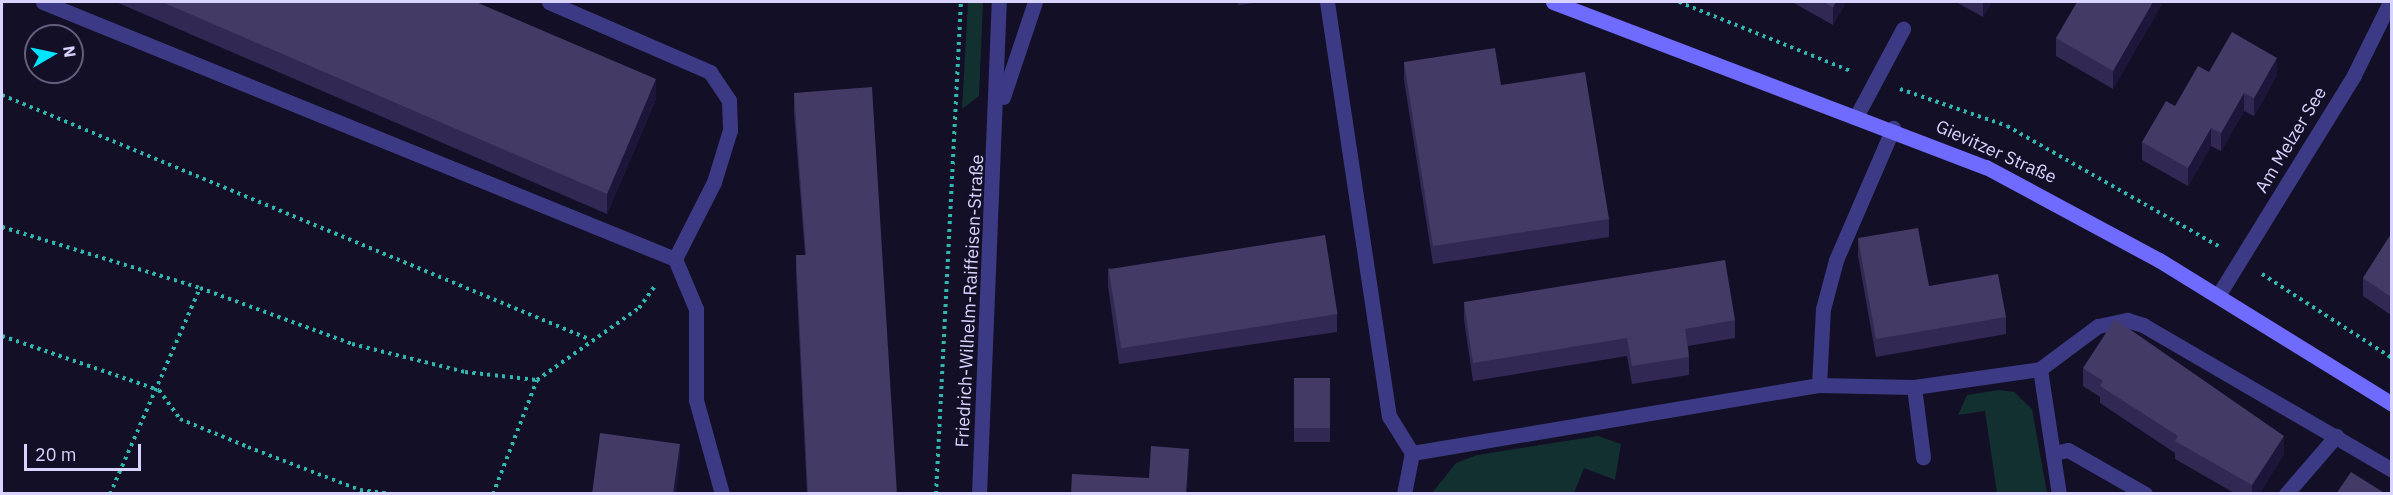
<!DOCTYPE html>
<html>
<head>
<meta charset="utf-8">
<style>
	body { margin:0 }
	#map { position:relative; width:2393px; height:495px; overflow:hidden; background:#130f26; font-family:"IBM Plex Sans",sans-serif }
	div>[style] { position:absolute }
	[style*='--x'] { left:calc(var(--x)*1px); top:calc(var(--y)*1px); width:calc(var(--w)*1px); rotate:calc(var(--a)*1deg) }
	.green>* { inset:0; background:#12302f }
	.path>* { height:4px; margin-top:-2px; transform-origin:0; background:repeating-linear-gradient(90deg,#2fb8b0 0 3px,transparent 0 7.5px) }
	.lane>* { height:15px; margin:-7.5px; padding:0 7.5px; transform-origin:7.5px; border-radius:7.5px; background:#3d3a85 }
	.street>* { height:15px; margin:-7.5px; padding:0 7.5px; transform-origin:7.5px; border-radius:7.5px; background:#3d3a85 }
	.secondary>* { height:15px; margin:-7.5px; padding:0 7.5px; transform-origin:7.5px; border-radius:7.5px; background:#6f6bff }
	.wall>* { inset:0; background:#312854; transform-origin:0 0 }
	.shaded-wall>* { inset:0; background:#1d163a }
	.building>* { inset:0; background:#433a66; transform-origin:0 0 }
	span { translate:-50% -50%; white-space:nowrap; text-align:center; line-height:1.15; -webkit-text-stroke:4.5px #130f26; paint-order:stroke }
	.street-label { font-size:18px; color:#d9d4ff }
	.frame { position:absolute; inset:0; border:3px solid #d9d4ff; pointer-events:none }
	.north { position:absolute; left:24px; top:24px; width:60px; height:60px; box-sizing:border-box; background:#130f26; border:2px solid #625e7d; border-radius:50%; rotate:81deg; font-size:16px; font-weight:700; line-height:24px; text-align:center; color:#d9d4ff }
	.north::after { content:''; display:block; margin:auto; width:21px; height:27px; background:#00e5ff; clip-path:polygon(50% 0,100% 100%,50% 72%,0 100%) }
	.scale { position:absolute; left:24px; top:444px; width:117px; height:27px; box-sizing:border-box; border:3px solid #d9d4ff; border-top:0; padding-left:8px; font-size:18px; line-height:21px; white-space:nowrap; color:#d9d4ff; -webkit-text-stroke:4px #130f26; paint-order:stroke }
</style>
</head>
<body>
<div id="map">
	<div class="green">
		<i style="clip-path:polygon(968px 2px,983px 2px,979px 96px,962px 109px)"></i>
		<i style="clip-path:polygon(1999px 390px,2014px 392px,2032px 409px,2047px 493px,1997px 493px,1985px 411px,1958px 415px,1967px 395px)"></i>
		<i style="clip-path:polygon(1598px 436px,1621px 444px,1615px 480px,1584px 468px,1574px 493px,1432px 493px,1456px 463px,1477px 455px)"></i>
	</div>
	<div class="path">
		<i style="--x:1679;--y:2;--w:185;--a:21.9"></i>
		<i style="--x:1900;--y:89;--w:113;--a:19.1"></i>
		<i style="--x:2007;--y:126;--w:243;--a:29.6"></i>
		<i style="--x:2;--y:95;--w:636;--a:22.57"></i>
		<i style="--x:2;--y:227;--w:207;--a:17.1"></i>
		<i style="--x:200;--y:288;--w:162;--a:20.2"></i>
		<i style="--x:352;--y:344;--w:116;--a:13.9"></i>
		<i style="--x:465;--y:372;--w:72;--a:6.3"></i>
		<i style="--x:2262;--y:274;--w:155;--a:32.9"></i>
		<i style="--x:2;--y:336;--w:166;--a:19"></i>
		<i style="--x:159;--y:390;--w:36;--a:54"></i>
		<i style="--x:180;--y:419;--w:74;--a:22.4"></i>
		<i style="--x:248;--y:447;--w:120;--a:21"></i>
		<i style="--x:360;--y:490;--w:31;--a:7"></i>
		<i style="--x:110;--y:494;--w:225;--a:-66.4"></i>
		<i style="--x:493;--y:494;--w:122;--a:-68.9"></i>
		<i style="--x:537;--y:380;--w:125;--a:-35.2"></i>
		<i style="--x:639;--y:308;--w:29;--a:-54"></i>
		<i style="--x:936;--y:494;--w:493;--a:-87.1"></i>
	</div>
	<div class="lane">
		<i style="--x:43;--y:2;--w:682;--a:22.13"></i>
		<i style="--x:675;--y:259;--w:54;--a:67.2"></i>
		<i style="--x:696;--y:309;--w:91;--a:90"></i>
		<i style="--x:696;--y:400;--w:98;--a:74.5"></i>
		<i style="--x:549;--y:2;--w:176;--a:23.5"></i>
		<i style="--x:710;--y:72;--w:34;--a:56"></i>
		<i style="--x:729;--y:100;--w:30;--a:88"></i>
		<i style="--x:730;--y:130;--w:54;--a:107.1"></i>
		<i style="--x:714;--y:182;--w:86;--a:116.9"></i>
		<i style="--x:1327;--y:2;--w:419;--a:81.5"></i>
		<i style="--x:1389;--y:416;--w:44;--a:58.1"></i>
		<i style="--x:1857;--y:115;--w:98;--a:-61.9"></i>
		<i style="--x:2040;--y:369;--w:72;--a:-36.6"></i>
		<i style="--x:2098;--y:326;--w:30;--a:-12"></i>
		<i style="--x:2127;--y:320;--w:17;--a:17"></i>
		<i style="--x:2143;--y:325;--w:288;--a:30.2"></i>
		<i style="--x:1819;--y:385;--w:95;--a:1.2"></i>
		<i style="--x:1914;--y:387;--w:127;--a:-8.1"></i>
		<i style="--x:2040;--y:369;--w:126;--a:81.4"></i>
		<i style="--x:1914;--y:387;--w:71;--a:82.7"></i>
		<i style="--x:2053;--y:453;--w:15;--a:-11"></i>
		<i style="--x:2068;--y:450;--w:89;--a:29.7"></i>
		<i style="--x:1404;--y:494;--w:42;--a:-79"></i>
		<i style="--x:1412;--y:453;--w:413;--a:-9.5"></i>
		<i style="--x:1819;--y:385;--w:76;--a:-87"></i>
		<i style="--x:1823;--y:309;--w:51;--a:-75.1"></i>
		<i style="--x:1836;--y:260;--w:144;--a:-66.6"></i>
		<i style="--x:2286;--y:494;--w:77;--a:-49.2"></i>
	</div>
	<div class="street">
		<i style="--x:1003;--y:97;--w:100;--a:-71.4"></i>
		<i style="--x:2219;--y:294;--w:257;--a:-58.3"></i>
		<i style="--x:2354;--y:75;--w:81;--a:-63.7"></i>
		<i style="--x:979;--y:494;--w:492;--a:-87.7"></i>
	</div>
	<div class="secondary">
		<i style="--x:1553;--y:2;--w:463;--a:20.9"></i>
		<i style="--x:1986;--y:167;--w:196;--a:28.3"></i>
		<i style="--x:2159;--y:260;--w:274;--a:31.7"></i>
	</div>
	<div class="wall">
		<i style="clip-path:polygon(116px 2px,476px 2px,656px 99px,607px 214px)"></i>
		<i style="clip-path:polygon(1238px 2px,1262px 2px,1238px 5px)"></i>
		<i style="clip-path:polygon(1792px 2px,1846px 2px,1833px 25px)"></i>
		<i style="clip-path:polygon(1956px 2px,1992px 2px,1983px 17px)"></i>
		<i style="clip-path:polygon(2163px 2px,2113px 89px,2056px 56px,2056px 38px)"></i>
		<i style="clip-path:polygon(1404px 62px,1501px 85px,1609px 219px,1609px 237px,1433px 264px,1404px 80px)"></i>
		<i style="clip-path:polygon(2209px 72px,2277px 75px,2254px 116px,2244px 111px,2221px 151px,2211px 146px,2188px 186px,2142px 160px,2142px 142px,2175px 106px)"></i>
		<i style="clip-path:polygon(794px 93px,897px 494px,807px 494px,796px 274px,796px 255px,805px 255px,794px 113px)"></i>
		<i style="clip-path:polygon(2391px 234px,2391px 315px,2363px 296px,2363px 278px)"></i>
		<i style="clip-path:polygon(1858px 238px,1929px 286px,2006px 317px,2006px 334px,1876px 357px,1858px 256px)"></i>
		<i style="clip-path:polygon(1108px 268px,1337px 314px,1337px 332px,1119px 364px,1108px 286px)"></i>
		<i style="clip-path:polygon(1464px 302px,1735px 320px,1735px 338px,1688px 346px,1689px 357px,1689px 375px,1632px 384px,1627px 356px,1473px 381px,1464px 320px)"></i>
		<i style="clip-path:polygon(2083px 368px,2284px 454px,2259px 494px,2236px 494px,2175px 459px,2175px 453px,2100px 403px,2100px 397px,2083px 386px)"></i>
		<i style="left:1294px;top:378px;width:36px;height:64px"></i>
	</div>
	<div class="shaded-wall">
		<i style="clip-path:polygon(2px 2px,6px 2px,2px 12px)"></i>
		<i style="clip-path:polygon(1836px 2px,1846px 2px,1833px 25px,1833px 7px)"></i>
		<i style="clip-path:polygon(1983px 2px,1992px 2px,1983px 17px)"></i>
		<i style="clip-path:polygon(2153px 2px,2163px 2px,2113px 89px,2113px 71px)"></i>
		<i style="clip-path:polygon(2277px 58px,2277px 75px,2254px 116px,2254px 98px)"></i>
		<i style="clip-path:polygon(656px 79px,656px 99px,607px 214px,607px 194px)"></i>
		<i style="clip-path:polygon(2244px 93px,2244px 111px,2221px 151px,2221px 133px)"></i>
		<i style="clip-path:polygon(2211px 128px,2211px 146px,2188px 186px,2188px 168px)"></i>
		<i style="clip-path:polygon(2284px 436px,2284px 454px,2259px 494px,2252px 494px,2252px 485px)"></i>
		<i style="clip-path:polygon(680px 444px,680px 462px,676px 494px,673px 494px)"></i>
		<i style="clip-path:polygon(1189px 449px,1189px 463px,1187px 494px,1186px 494px)"></i>
	</div>
	<div class="building">
		<i style="clip-path:polygon(162px 2px,476px 2px,656px 79px,607px 194px)"></i>
		<i style="clip-path:polygon(1823px 2px,1836px 2px,1833px 7px)"></i>
		<i style="clip-path:polygon(2077px 2px,2153px 2px,2113px 71px,2056px 38px)"></i>
		<i style="clip-path:polygon(2232px 32px,2277px 58px,2254px 98px,2244px 93px,2221px 133px,2211px 128px,2188px 168px,2142px 142px,2166px 101px,2175px 106px,2198px 66px,2209px 72px)"></i>
		<i style="clip-path:polygon(1495px 48px,1501px 85px,1585px 72px,1609px 219px,1433px 246px,1404px 62px)"></i>
		<i style="clip-path:polygon(872px 87px,897px 494px,808px 494px,796px 255px,806px 255px,794px 93px)"></i>
		<i style="clip-path:polygon(1918px 228px,1929px 286px,1998px 274px,2006px 317px,1876px 339px,1858px 238px)"></i>
		<i style="clip-path:polygon(2391px 234px,2391px 297px,2363px 278px)"></i>
		<i style="left:1325px;top:235px;width:80px;height:219px;rotate:81deg"></i>
		<i style="clip-path:polygon(1725px 260px,1735px 320px,1685px 329px,1689px 357px,1632px 366px,1627px 338px,1473px 363px,1464px 302px)"></i>
		<i style="clip-path:polygon(2115px 319px,2284px 436px,2252px 485px,2175px 441px,2178px 436px,2100px 386px,2103px 381px,2083px 368px)"></i>
		<i style="left:1294px;top:378px;width:36px;height:50px"></i>
		<i style="clip-path:polygon(600px 433px,680px 444px,673px 494px,592px 494px)"></i>
		<i style="clip-path:polygon(1151px 446px,1189px 449px,1186px 494px,1071px 494px,1072px 474px,1149px 478px)"></i>
		<i style="clip-path:polygon(2351px 472px,2386px 494px,2336px 494px)"></i>
	</div>
	<div class="street-label">
		<span style="left:2291px;top:140px;rotate:-59deg">Am Melzer See</span>
		<span style="left:1996px;top:152px;rotate:24deg">Gievitzer Straße</span>
		<span style="left:970px;top:301px;rotate:-87deg">Friedrich-Wilhelm-Raiffeisen-Straße</span>
	</div>
	<div class="frame"></div>
	<div class="north">N</div>
	<div class="scale">20 m</div>
</div>
</body>
</html>
